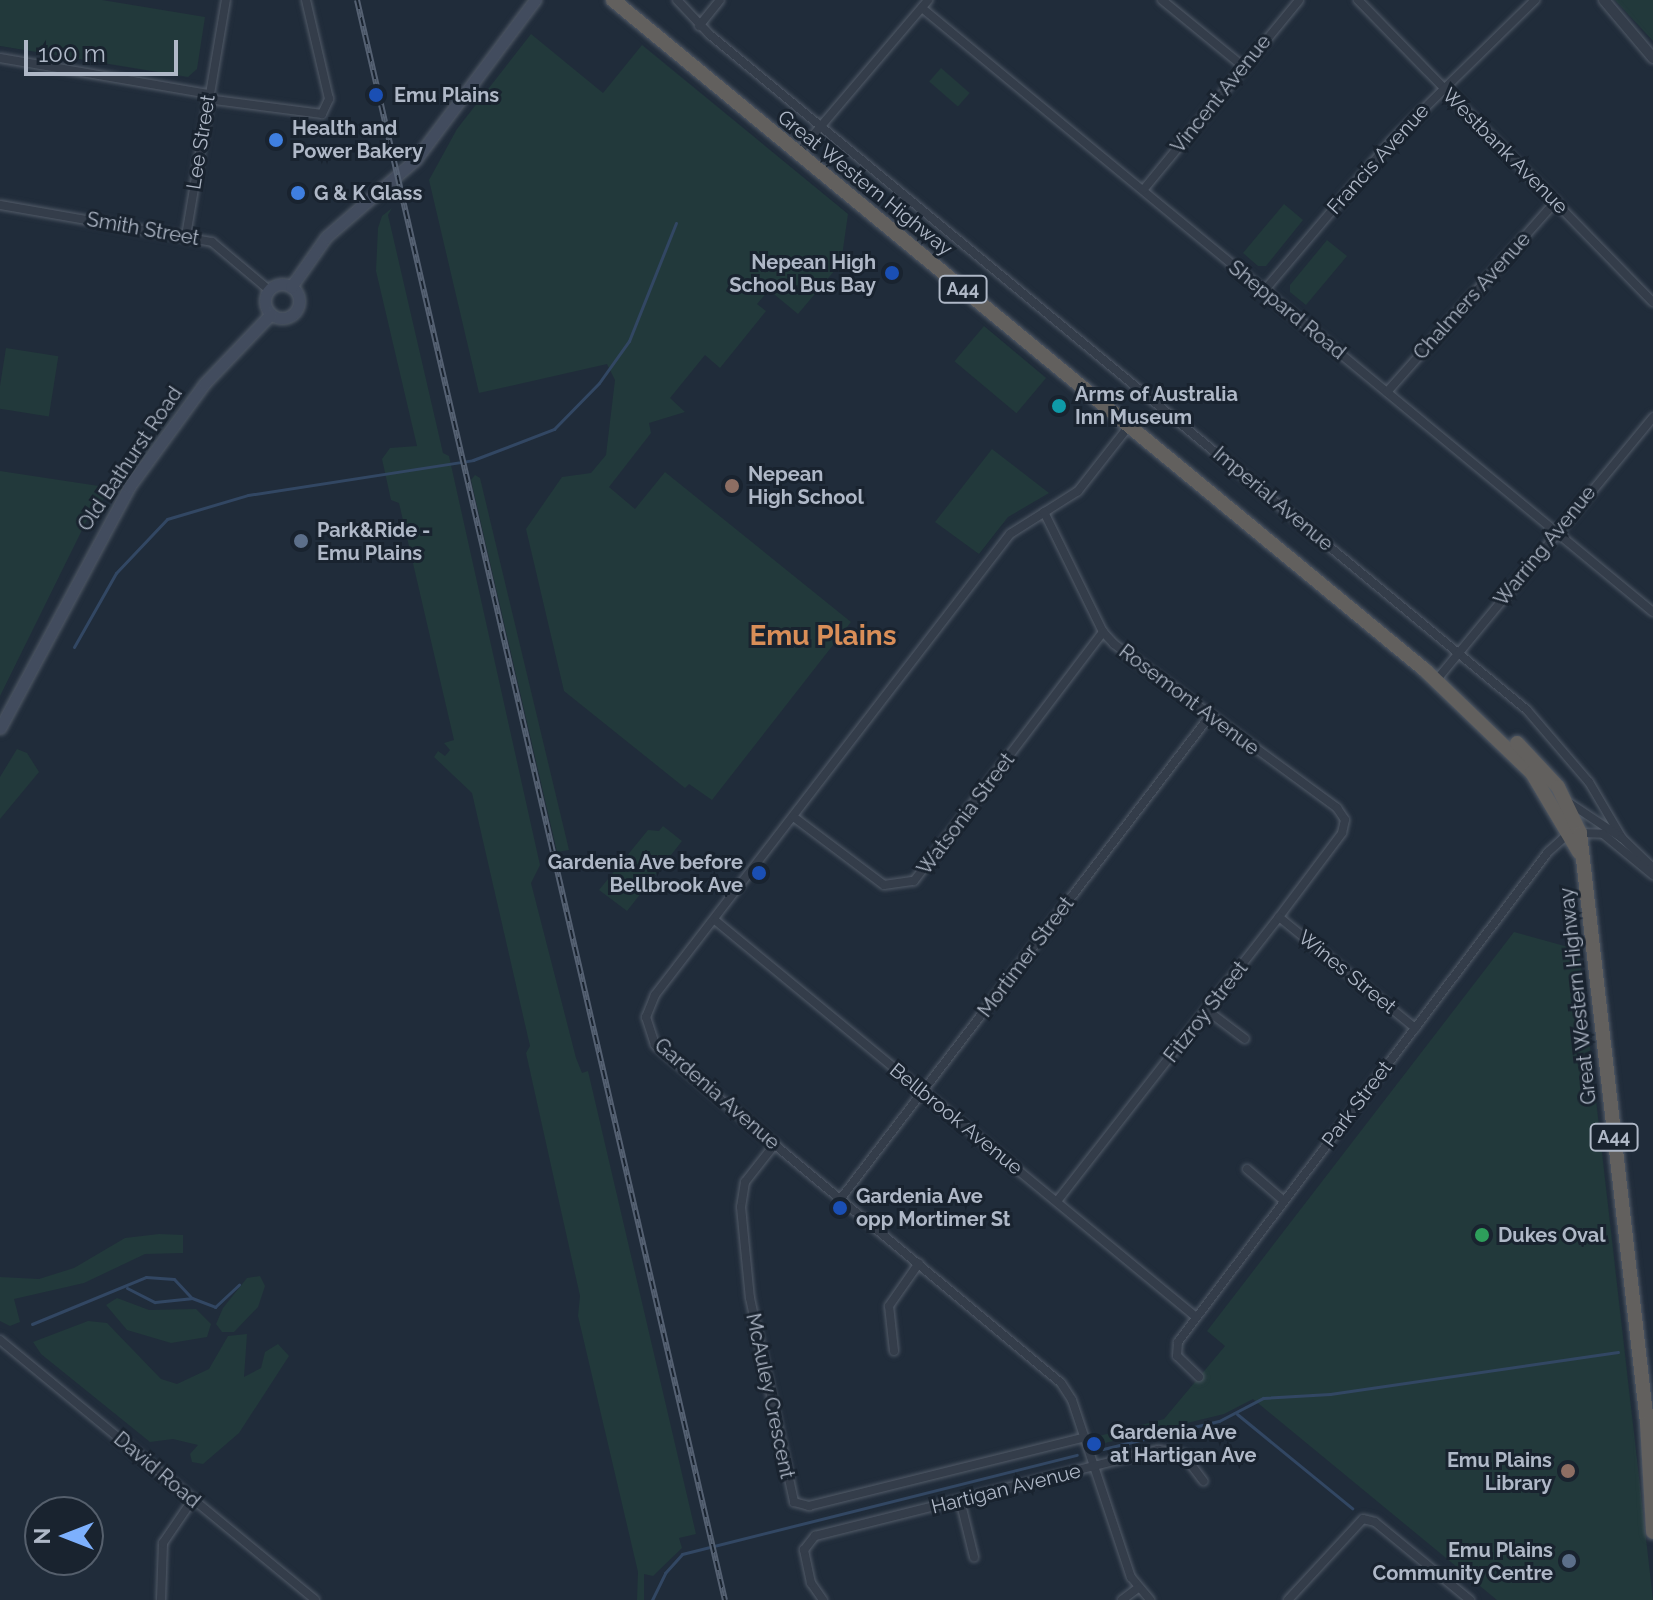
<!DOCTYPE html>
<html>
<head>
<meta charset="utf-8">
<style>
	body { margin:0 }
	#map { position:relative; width:1653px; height:1600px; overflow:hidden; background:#202c3a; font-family:Raleway,sans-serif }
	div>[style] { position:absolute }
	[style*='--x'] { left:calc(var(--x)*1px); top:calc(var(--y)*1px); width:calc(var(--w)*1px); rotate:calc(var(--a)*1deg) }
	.green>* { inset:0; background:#22393b; transform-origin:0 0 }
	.stream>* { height:3px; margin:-1.5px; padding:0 1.5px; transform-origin:1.5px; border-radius:1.5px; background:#324763 }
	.roads { filter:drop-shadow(0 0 2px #525b68) drop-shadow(0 0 2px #525b68) }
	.minor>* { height:8px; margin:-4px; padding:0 4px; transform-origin:4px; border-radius:4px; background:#343d4a }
	.tertiary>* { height:10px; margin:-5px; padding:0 5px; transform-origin:5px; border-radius:5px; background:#343d4a }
	.secondary>* { height:11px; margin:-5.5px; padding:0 5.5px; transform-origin:5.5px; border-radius:5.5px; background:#424c5e }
	.secondary>.ring { margin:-5.5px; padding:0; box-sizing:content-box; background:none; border:11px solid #424c5e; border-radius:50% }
	.trunk>* { height:14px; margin:-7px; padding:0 7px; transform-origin:7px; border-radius:7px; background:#62605e }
	.rail>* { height:6px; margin-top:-3px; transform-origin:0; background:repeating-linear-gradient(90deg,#19232f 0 9px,#556172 0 18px); box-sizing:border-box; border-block:2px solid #556172 }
	.dots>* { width:22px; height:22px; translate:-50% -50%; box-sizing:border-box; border:4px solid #19232f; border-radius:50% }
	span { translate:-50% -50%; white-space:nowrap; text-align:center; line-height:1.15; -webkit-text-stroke:6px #19232f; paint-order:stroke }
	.shield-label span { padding:2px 6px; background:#19232f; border:2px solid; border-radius:6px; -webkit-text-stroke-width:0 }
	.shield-label { font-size:18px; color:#afb8c7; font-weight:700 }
	.street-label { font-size:20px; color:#afb8c7 }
	.poi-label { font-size:20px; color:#afb8c7; font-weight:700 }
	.left { translate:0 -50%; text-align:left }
	.right { translate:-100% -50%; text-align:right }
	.district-label { font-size:28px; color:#d98e58; font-weight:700 }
	.north { position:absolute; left:24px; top:1496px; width:80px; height:80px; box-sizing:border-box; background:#19232f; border:2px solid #555f6c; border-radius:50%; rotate:270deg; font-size:22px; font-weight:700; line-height:32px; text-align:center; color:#afb8c7 }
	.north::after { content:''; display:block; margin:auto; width:28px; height:36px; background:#7db0fd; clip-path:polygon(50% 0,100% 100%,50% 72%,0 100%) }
	.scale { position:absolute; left:24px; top:40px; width:154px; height:36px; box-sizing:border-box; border:4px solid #afb8c7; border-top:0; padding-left:10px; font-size:24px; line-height:28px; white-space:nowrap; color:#afb8c7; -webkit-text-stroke:6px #19232f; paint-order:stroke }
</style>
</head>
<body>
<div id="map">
	<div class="green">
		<i style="clip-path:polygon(0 0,102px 0,205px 17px,197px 69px,188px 77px,0 46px)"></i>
		<i style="clip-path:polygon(1615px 0,1653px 0,1653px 41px)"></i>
		<i style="clip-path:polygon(531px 34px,603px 93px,642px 45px,848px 214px,841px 263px,798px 314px,769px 290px,757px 304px,766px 311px,720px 368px,705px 355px,670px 398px,685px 412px,649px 423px,651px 433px,609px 487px,635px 509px,665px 472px,851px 622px,712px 800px,689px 784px,685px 788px,564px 691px,526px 529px,562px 477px,591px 473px,606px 455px,615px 380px,607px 364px,479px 393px,429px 180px,457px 129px)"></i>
		<i style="left:941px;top:68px;width:38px;height:18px;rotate:41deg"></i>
		<i style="clip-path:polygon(1284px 204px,1303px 220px,1266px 266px,1258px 266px,1243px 253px)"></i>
		<i style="clip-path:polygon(392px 208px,388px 215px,443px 453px,449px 456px,540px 865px,531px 883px,576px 1058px,582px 1073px,588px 1071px,696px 1534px,679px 1538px,682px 1548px,653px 1576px,644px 1574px,644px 1600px,637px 1600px,638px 1572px,578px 1316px,580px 1296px,526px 1053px,530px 1046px,472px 793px,434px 757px,438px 751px,445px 756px,450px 750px,444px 743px,454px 740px,399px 503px,391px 500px,382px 459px,390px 448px,417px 446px,376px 271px,378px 228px,382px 216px)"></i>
		<i style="clip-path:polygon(1327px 240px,1347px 256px,1306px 305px,1290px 292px,1290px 285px)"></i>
		<i style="left:984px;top:326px;width:81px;height:46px;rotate:40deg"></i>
		<i style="left:6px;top:348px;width:53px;height:61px;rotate:9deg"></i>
		<i style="clip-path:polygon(992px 449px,1049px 493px,1008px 517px,979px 554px,935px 522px)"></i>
		<i style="clip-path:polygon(0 471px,112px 488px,86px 522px,0 696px)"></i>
		<i style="clip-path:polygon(475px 475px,480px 478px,569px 850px,557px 852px,471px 480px)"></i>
		<i style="clip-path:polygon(17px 749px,27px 753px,39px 772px,0 819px,0 777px)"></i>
		<i style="clip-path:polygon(663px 826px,682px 841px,627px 911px,599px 890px,648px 830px,659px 831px)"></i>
		<i style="clip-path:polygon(1514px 932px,1579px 950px,1653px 1600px,1497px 1600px,1253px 1399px,1224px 1414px,1101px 1444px,1099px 1436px,1164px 1419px,1210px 1364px,1225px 1346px,1207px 1331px)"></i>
		<i style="clip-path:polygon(159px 1234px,183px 1235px,183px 1253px,145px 1254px,84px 1283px,14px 1299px,20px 1322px,10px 1326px,0 1321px,0 1277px,39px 1279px,74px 1268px,125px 1238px)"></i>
		<i style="clip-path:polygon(260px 1276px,265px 1286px,258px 1307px,234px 1332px,222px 1332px,216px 1324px,223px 1308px,247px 1278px)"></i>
		<i style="clip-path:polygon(117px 1298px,149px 1310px,196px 1309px,211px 1324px,207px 1337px,171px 1343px,127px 1330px,106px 1305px)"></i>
		<i style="clip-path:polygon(88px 1321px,107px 1323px,161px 1379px,177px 1384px,209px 1369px,228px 1336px,247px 1334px,244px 1377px,261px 1368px,265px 1352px,278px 1344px,289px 1356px,239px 1433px,203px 1464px,192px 1462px,190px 1454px,198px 1445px,173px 1439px,150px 1442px,41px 1354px,33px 1342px)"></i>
	</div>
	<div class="stream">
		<i style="--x:74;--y:647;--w:85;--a:-60.4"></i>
		<i style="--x:116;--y:573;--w:74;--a:-46.6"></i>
		<i style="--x:167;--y:519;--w:84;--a:-16.5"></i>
		<i style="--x:248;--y:495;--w:228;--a:-8.8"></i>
		<i style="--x:473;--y:460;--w:87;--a:-20.9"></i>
		<i style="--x:554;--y:429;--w:64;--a:-45.6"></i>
		<i style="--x:599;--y:383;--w:52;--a:-54.5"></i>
		<i style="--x:629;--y:341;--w:127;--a:-68.3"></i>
		<i style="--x:127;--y:1288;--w:31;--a:27"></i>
		<i style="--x:155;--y:1302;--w:36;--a:-6"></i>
		<i style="--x:32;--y:1324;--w:123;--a:-22.4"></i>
		<i style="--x:146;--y:1277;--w:28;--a:4"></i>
		<i style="--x:174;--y:1279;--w:26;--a:47"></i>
		<i style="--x:192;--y:1298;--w:25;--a:21"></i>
		<i style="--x:215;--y:1307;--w:33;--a:-43"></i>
		<i style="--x:1237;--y:1414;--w:149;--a:39.3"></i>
		<i style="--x:1103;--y:1449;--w:119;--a:-13.6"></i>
		<i style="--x:1219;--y:1421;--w:50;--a:-27.6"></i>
		<i style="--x:1263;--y:1398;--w:67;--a:-3.4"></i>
		<i style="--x:1330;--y:1394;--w:291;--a:-8.3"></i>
		<i style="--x:652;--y:1600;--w:30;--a:-64"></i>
		<i style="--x:665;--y:1573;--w:25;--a:-48"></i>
		<i style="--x:682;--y:1554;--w:407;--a:-14.1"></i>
	</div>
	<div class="roads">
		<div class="minor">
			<i style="--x:677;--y:0;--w:47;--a:46.7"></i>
			<i style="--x:709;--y:34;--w:1061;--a:39.57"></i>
			<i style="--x:1527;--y:710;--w:95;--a:49.3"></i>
			<i style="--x:1589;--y:782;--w:65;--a:59.5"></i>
			<i style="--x:1162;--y:0;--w:106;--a:39.3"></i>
			<i style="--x:1358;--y:0;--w:422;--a:45.7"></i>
			<i style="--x:922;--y:8;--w:948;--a:39.57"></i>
			<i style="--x:699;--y:26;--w:33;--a:-51"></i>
			<i style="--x:0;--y:58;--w:211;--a:9.8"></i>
			<i style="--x:207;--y:99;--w:116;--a:7.4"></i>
			<i style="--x:322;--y:114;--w:17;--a:-65"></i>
			<i style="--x:329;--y:99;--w:102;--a:-103.1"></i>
			<i style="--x:798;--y:153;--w:201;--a:-49.6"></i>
			<i style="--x:1144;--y:189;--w:244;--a:-50.6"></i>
			<i style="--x:0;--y:205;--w:215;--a:9.9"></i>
			<i style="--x:212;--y:242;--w:75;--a:40.1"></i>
			<i style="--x:186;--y:236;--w:239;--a:-80.4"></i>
			<i style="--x:1263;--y:292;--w:198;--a:-49.7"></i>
			<i style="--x:1391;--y:141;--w:202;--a:-44.4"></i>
			<i style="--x:1387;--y:392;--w:255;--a:-48.5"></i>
			<i style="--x:1129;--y:426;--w:83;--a:128.1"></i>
			<i style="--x:1078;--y:491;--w:80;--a:147.7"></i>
			<i style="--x:1010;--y:534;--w:582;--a:127.6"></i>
			<i style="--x:655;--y:995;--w:24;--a:112"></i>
			<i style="--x:646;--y:1017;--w:29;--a:72"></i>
			<i style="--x:655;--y:1045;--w:528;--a:39.78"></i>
			<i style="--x:1061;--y:1383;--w:20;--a:57"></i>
			<i style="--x:1072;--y:1400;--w:187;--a:71.6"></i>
			<i style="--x:1131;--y:1577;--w:30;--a:50"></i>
			<i style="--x:1044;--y:512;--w:134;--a:63.8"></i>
			<i style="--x:1103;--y:632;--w:16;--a:47"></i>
			<i style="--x:1114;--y:644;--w:277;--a:36.3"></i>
			<i style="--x:1337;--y:808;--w:14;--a:56"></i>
			<i style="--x:1345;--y:820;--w:13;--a:103"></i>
			<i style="--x:1342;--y:833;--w:105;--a:126.9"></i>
			<i style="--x:1279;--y:917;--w:360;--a:128"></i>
			<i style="--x:1439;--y:677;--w:337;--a:-50.5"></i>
			<i style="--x:1568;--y:802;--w:65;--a:33.7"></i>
			<i style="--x:1622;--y:838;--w:43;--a:44.1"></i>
			<i style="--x:795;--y:818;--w:111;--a:37"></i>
			<i style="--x:884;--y:885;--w:30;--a:-8"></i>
			<i style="--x:914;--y:881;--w:313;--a:-52.8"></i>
			<i style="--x:1580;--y:833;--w:23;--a:2"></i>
			<i style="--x:1603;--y:834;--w:65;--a:39.4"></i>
			<i style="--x:1279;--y:917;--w:176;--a:39.2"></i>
			<i style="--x:716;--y:921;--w:622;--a:39.52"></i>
			<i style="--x:1208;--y:1011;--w:46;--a:37.1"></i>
			<i style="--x:775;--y:1144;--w:48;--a:128.3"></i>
			<i style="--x:745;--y:1182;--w:25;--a:99"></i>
			<i style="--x:741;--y:1207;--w:91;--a:84.4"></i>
			<i style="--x:750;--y:1298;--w:209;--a:77.8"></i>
			<i style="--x:794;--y:1502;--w:16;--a:15"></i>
			<i style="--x:809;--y:1506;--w:284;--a:-14"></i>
			<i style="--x:1247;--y:1169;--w:49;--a:40.9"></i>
			<i style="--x:842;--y:1197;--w:604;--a:-52.6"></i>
			<i style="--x:0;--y:1340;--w:408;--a:39.5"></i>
			<i style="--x:894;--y:1351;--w:45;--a:-96.3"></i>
			<i style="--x:889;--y:1306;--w:52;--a:-55.1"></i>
			<i style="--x:1199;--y:1377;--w:30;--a:-136"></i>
			<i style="--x:1177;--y:1356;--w:14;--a:-86"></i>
			<i style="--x:1178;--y:1342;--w:614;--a:-52.94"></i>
			<i style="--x:1548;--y:852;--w:27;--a:-42"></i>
			<i style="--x:960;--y:1500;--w:59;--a:76.2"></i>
			<i style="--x:161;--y:1600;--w:57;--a:-88"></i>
			<i style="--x:163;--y:1543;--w:53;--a:-55.7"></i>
			<i style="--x:823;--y:1600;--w:21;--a:-125"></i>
			<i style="--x:811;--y:1583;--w:34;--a:-102"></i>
			<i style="--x:804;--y:1550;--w:18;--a:-52"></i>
			<i style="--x:815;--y:1536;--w:354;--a:-14.1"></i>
			<i style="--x:1158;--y:1450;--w:25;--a:9"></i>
			<i style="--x:1183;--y:1454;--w:34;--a:53"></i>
			<i style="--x:1122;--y:1600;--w:20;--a:-37"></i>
			<i style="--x:1288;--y:1600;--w:110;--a:-47.2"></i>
			<i style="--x:1363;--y:1519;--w:12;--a:14"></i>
			<i style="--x:1375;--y:1522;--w:123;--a:39.4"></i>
		</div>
		<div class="tertiary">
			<i style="--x:1604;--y:0;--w:76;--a:49.8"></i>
		</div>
		<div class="secondary">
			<i class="ring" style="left:265px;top:284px;width:23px;height:23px"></i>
			<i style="--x:291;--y:287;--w:61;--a:-55"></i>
			<i style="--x:326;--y:237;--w:119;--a:-40.9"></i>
			<i style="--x:416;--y:159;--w:199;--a:-53.2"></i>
			<i style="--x:0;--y:728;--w:273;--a:-61.8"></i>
			<i style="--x:129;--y:487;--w:127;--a:-53.9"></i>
			<i style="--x:204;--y:384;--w:97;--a:-46.3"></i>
		</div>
		<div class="trunk">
			<i style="--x:613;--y:0;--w:1054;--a:39.53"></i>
			<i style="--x:1426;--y:671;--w:147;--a:43.9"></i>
			<i style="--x:1532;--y:773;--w:92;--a:59.3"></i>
			<i style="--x:1517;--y:743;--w:60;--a:47"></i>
			<i style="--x:1558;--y:787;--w:51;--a:64.4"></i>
			<i style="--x:1580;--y:833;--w:594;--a:83.52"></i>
			<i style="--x:1647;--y:1423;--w:109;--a:86.8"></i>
		</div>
	</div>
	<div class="rail">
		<i style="--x:357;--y:0;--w:1642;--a:77.05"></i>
	</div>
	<div class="dots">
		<i style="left:376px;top:95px;background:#1a4fb4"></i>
		<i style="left:276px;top:140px;background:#3f7fe0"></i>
		<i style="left:298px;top:193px;background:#3f7fe0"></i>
		<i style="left:892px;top:273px;background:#1a4fb4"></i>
		<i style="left:1059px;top:406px;background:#0f9aa8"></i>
		<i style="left:732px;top:486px;background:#8d6e63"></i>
		<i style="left:301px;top:541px;background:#5c6f8a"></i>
		<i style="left:759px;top:873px;background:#1a4fb4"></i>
		<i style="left:840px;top:1208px;background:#1a4fb4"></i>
		<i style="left:1482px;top:1235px;background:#2e9e5b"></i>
		<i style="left:1094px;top:1444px;background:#1a4fb4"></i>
		<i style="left:1568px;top:1471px;background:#8d6e63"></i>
		<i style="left:1569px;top:1561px;background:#5c6f8a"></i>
	</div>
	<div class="shield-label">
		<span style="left:963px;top:289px">A44</span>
		<span style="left:1614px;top:1137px">A44</span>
	</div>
	<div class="street-label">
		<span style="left:1221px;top:94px;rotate:-51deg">Vincent Avenue</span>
		<span style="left:201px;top:142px;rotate:-81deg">Lee Street</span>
		<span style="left:1505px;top:151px;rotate:45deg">Westbank Avenue</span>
		<span style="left:1378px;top:159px;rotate:-48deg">Francis Avenue</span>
		<span style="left:865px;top:183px;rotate:39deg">Great Western Highway</span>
		<span style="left:143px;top:229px;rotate:10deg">Smith Street</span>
		<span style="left:1472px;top:296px;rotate:-48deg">Chalmers Avenue</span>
		<span style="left:1287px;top:310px;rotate:39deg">Sheppard Road</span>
		<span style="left:130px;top:459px;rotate:-56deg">Old Bathurst Road</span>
		<span style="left:1273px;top:499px;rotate:40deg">Imperial Avenue</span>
		<span style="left:1545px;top:546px;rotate:-51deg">Warring Avenue</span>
		<span style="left:1189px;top:700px;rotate:37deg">Rosemont Avenue</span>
		<span style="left:966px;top:814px;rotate:-53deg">Watsonia Street</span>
		<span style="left:1026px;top:957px;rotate:-53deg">Mortimer Street</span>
		<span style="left:1347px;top:972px;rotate:39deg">Wines Street</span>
		<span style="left:1578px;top:996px;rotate:-96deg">Great Western Highway</span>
		<span style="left:1206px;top:1012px;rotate:-52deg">Fitzroy Street</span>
		<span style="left:717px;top:1094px;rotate:41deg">Gardenia Avenue</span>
		<span style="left:1357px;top:1104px;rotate:-53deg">Park Street</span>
		<span style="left:956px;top:1119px;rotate:39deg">Bellbrook Avenue</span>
		<span style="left:770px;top:1396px;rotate:78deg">McAuley Crescent</span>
		<span style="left:157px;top:1470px;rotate:40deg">David Road</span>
		<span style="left:1006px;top:1489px;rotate:-14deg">Hartigan Avenue</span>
	</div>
	<div class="poi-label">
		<span class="left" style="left:394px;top:95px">Emu Plains</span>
		<span class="left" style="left:292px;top:140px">Health and<br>Power Bakery</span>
		<span class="left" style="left:314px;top:193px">G &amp; K Glass</span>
		<span class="right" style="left:876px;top:274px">Nepean High<br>School Bus Bay</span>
		<span class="left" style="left:1075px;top:406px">Arms of Australia<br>Inn Museum</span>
		<span class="left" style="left:748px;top:486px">Nepean<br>High School</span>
		<span class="left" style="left:317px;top:542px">Park&amp;Ride -<br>Emu Plains</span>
		<span class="right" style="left:743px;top:874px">Gardenia Ave before<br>Bellbrook Ave</span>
		<span class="left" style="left:856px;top:1208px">Gardenia Ave<br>opp Mortimer St</span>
		<span class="left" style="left:1498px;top:1235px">Dukes Oval</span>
		<span class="left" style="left:1110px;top:1444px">Gardenia Ave<br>at Hartigan Ave</span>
		<span class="right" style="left:1552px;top:1472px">Emu Plains<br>Library</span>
		<span class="right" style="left:1553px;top:1562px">Emu Plains<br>Community Centre</span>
	</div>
	<div class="district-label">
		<span style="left:823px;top:636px">Emu Plains</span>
	</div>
	<div class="north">N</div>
	<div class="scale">100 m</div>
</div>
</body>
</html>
